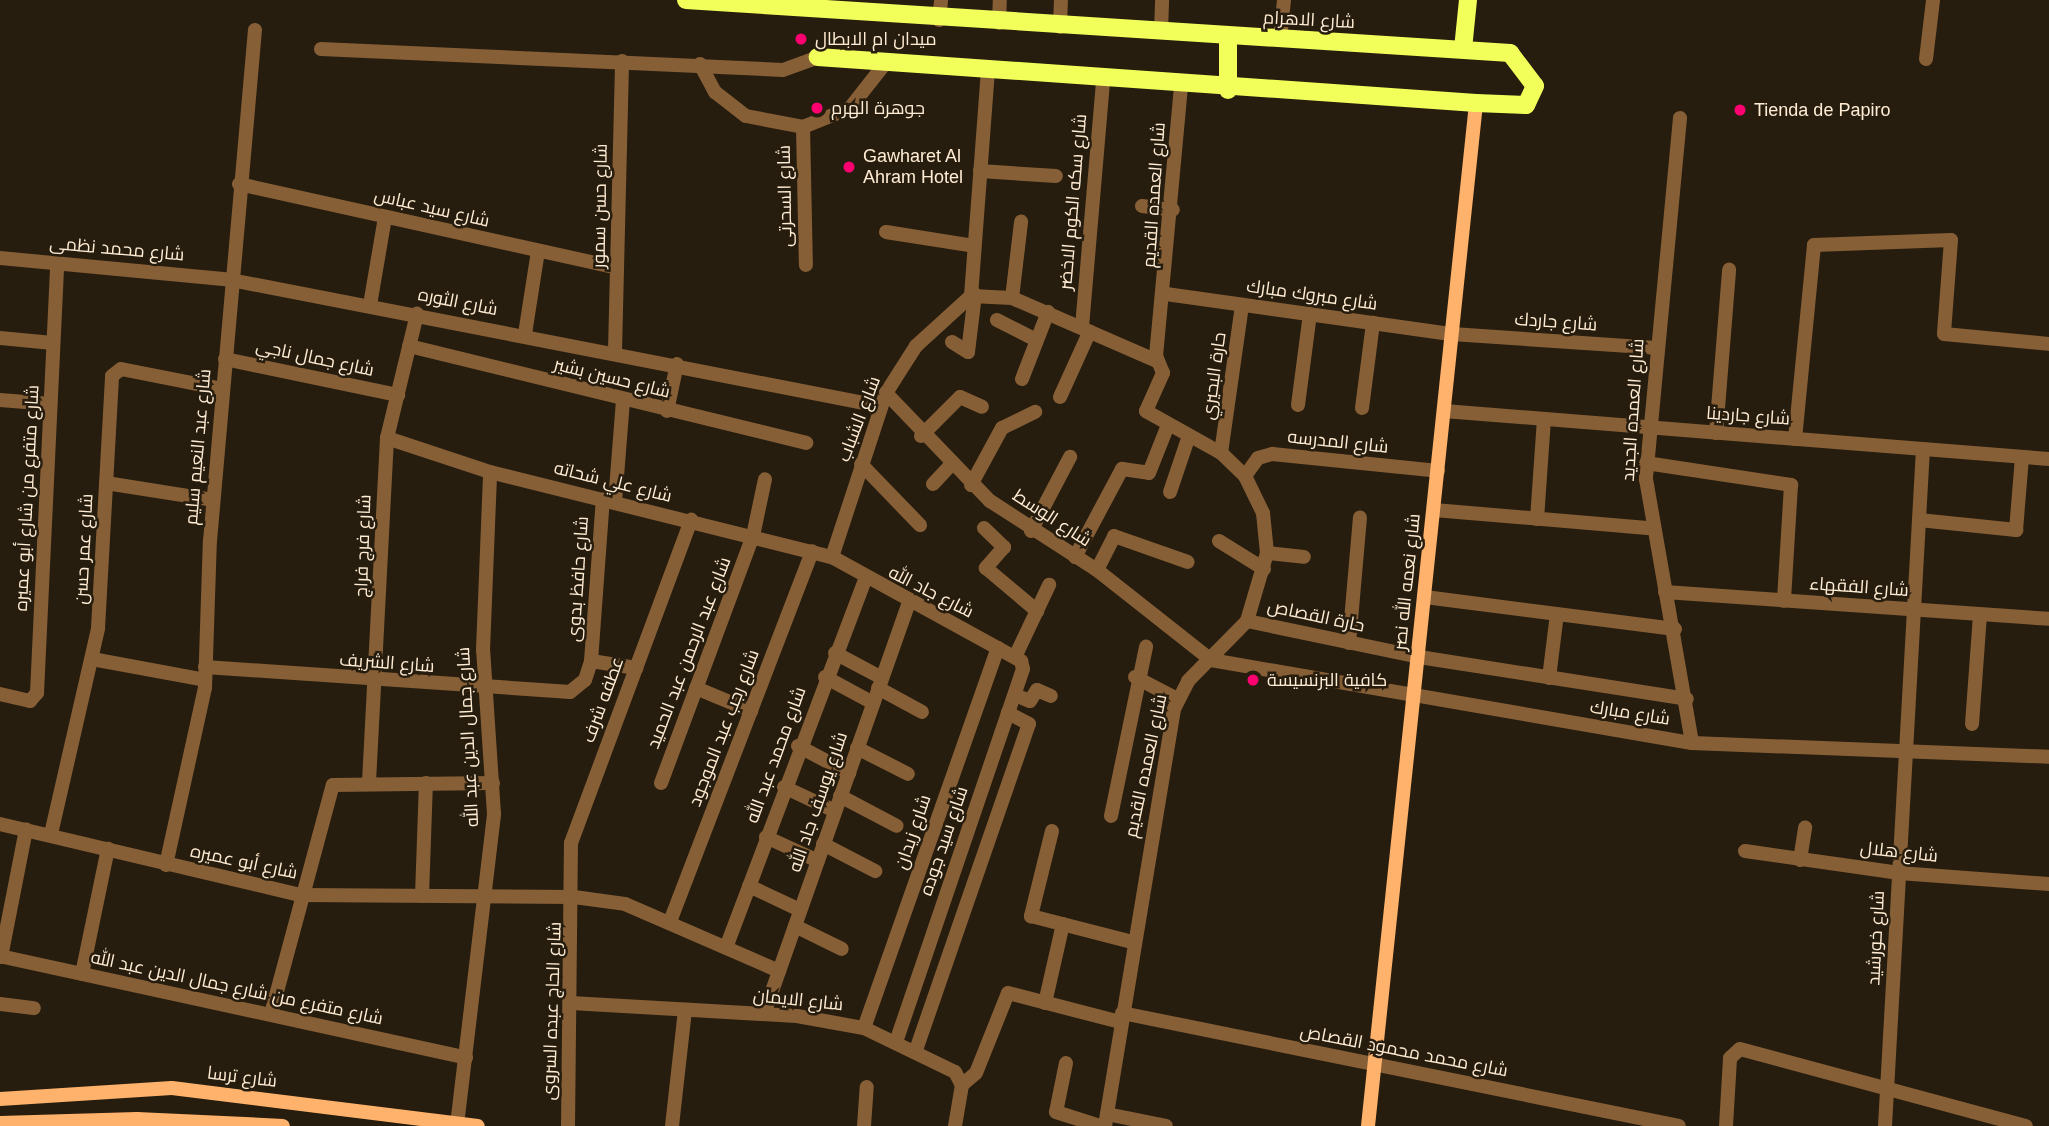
<!DOCTYPE html>
<html>
<head>
<meta charset="utf-8">
<style>
	body { margin:0 }
	#map { position:relative; width:2049px; height:1126px; overflow:hidden; background:#271d0e; font-family:Arial,Cairo,sans-serif }
	div>[style] { position:absolute }
	[style*='--x'] { left:calc(var(--x)*1px); top:calc(var(--y)*1px); width:calc(var(--w)*1px); rotate:calc(var(--a)*1deg) }
	.street>* { height:14px; margin:-7px; padding:0 7px; transform-origin:7px; border-radius:7px; background:#875f37 }
	.secondary>* { height:14px; margin:-7px; padding:0 7px; transform-origin:7px; border-radius:7px; background:#ffb26b }
	.primary>* { height:18px; margin:-9px; padding:0 9px; transform-origin:9px; border-radius:9px; background:#f2ff5b }
	.dots>* { width:19px; height:19px; translate:-50% -50%; box-sizing:border-box; border:4px solid #271d0e; border-radius:50% }
	span { translate:-50% -50%; white-space:nowrap; text-align:center; line-height:1.15; -webkit-text-stroke:5px #271d0e; paint-order:stroke }
	.street-label { font-size:18px; color:#ffecd4 }
	.poi-label { font-size:18px; color:#ffecd4 }
	.left { translate:0 -50%; text-align:left }
</style>
</head>
<body>
<div id="map">
	<div class="street">
		<i style="--x:939;--y:20;--w:20;--a:-84"></i>
		<i style="--x:999;--y:23;--w:23;--a:-88"></i>
		<i style="--x:1060;--y:27;--w:27;--a:-88"></i>
		<i style="--x:1161;--y:32;--w:32;--a:-88"></i>
		<i style="--x:1280;--y:40;--w:40;--a:-84.3"></i>
		<i style="--x:321;--y:49;--w:462;--a:2.6"></i>
		<i style="--x:783;--y:70;--w:37;--a:-20"></i>
		<i style="--x:1926;--y:59;--w:59;--a:-83.2"></i>
		<i style="--x:700;--y:64;--w:32;--a:62"></i>
		<i style="--x:715;--y:92;--w:39;--a:38"></i>
		<i style="--x:746;--y:116;--w:58;--a:10.9"></i>
		<i style="--x:803;--y:127;--w:51;--a:-22"></i>
		<i style="--x:850;--y:108;--w:60;--a:-51.8"></i>
		<i style="--x:1680;--y:118;--w:363;--a:95.4"></i>
		<i style="--x:1646;--y:479;--w:268;--a:80.1"></i>
		<i style="--x:803;--y:127;--w:138;--a:88.8"></i>
		<i style="--x:980;--y:171;--w:76;--a:3.8"></i>
		<i style="--x:239;--y:184;--w:387;--a:12.5"></i>
		<i style="--x:1142;--y:206;--w:31;--a:7"></i>
		<i style="--x:886;--y:232;--w:89;--a:9"></i>
		<i style="--x:0;--y:258;--w:232;--a:5.4"></i>
		<i style="--x:231;--y:280;--w:661;--a:10.99"></i>
		<i style="--x:1166;--y:294;--w:289;--a:8"></i>
		<i style="--x:1452;--y:334;--w:204;--a:3.9"></i>
		<i style="--x:971;--y:296;--w:41;--a:2.8"></i>
		<i style="--x:1012;--y:298;--w:158;--a:23.5"></i>
		<i style="--x:1012;--y:298;--w:77;--a:-83.2"></i>
		<i style="--x:370;--y:305;--w:89;--a:-80.3"></i>
		<i style="--x:997;--y:320;--w:44;--a:27.1"></i>
		<i style="--x:1082;--y:327;--w:247;--a:-85.1"></i>
		<i style="--x:525;--y:334;--w:84;--a:-81.1"></i>
		<i style="--x:0;--y:338;--w:53;--a:5.4"></i>
		<i style="--x:952;--y:342;--w:19;--a:32"></i>
		<i style="--x:968;--y:352;--w:58;--a:-83.1"></i>
		<i style="--x:409;--y:346;--w:409;--a:13.7"></i>
		<i style="--x:615;--y:351;--w:290;--a:-88.6"></i>
		<i style="--x:225;--y:359;--w:177;--a:11.8"></i>
		<i style="--x:1022;--y:379;--w:72;--a:-68.8"></i>
		<i style="--x:886;--y:393;--w:150;--a:46.1"></i>
		<i style="--x:990;--y:501;--w:127;--a:32.8"></i>
		<i style="--x:1097;--y:570;--w:145;--a:38.3"></i>
		<i style="--x:1211;--y:660;--w:488;--a:9.8"></i>
		<i style="--x:1692;--y:743;--w:357;--a:2.2"></i>
		<i style="--x:1060;--y:397;--w:72;--a:-65.6"></i>
		<i style="--x:0;--y:400;--w:50;--a:4.6"></i>
		<i style="--x:1298;--y:405;--w:92;--a:-82.5"></i>
		<i style="--x:1362;--y:408;--w:86;--a:-82.6"></i>
		<i style="--x:667;--y:411;--w:48;--a:-78"></i>
		<i style="--x:1444;--y:411;--w:607;--a:4.54"></i>
		<i style="--x:1716;--y:433;--w:164;--a:-85.4"></i>
		<i style="--x:921;--y:436;--w:55;--a:-45"></i>
		<i style="--x:960;--y:397;--w:24;--a:24"></i>
		<i style="--x:387;--y:438;--w:108;--a:18.3"></i>
		<i style="--x:490;--y:472;--w:352;--a:14"></i>
		<i style="--x:832;--y:557;--w:216;--a:28.8"></i>
		<i style="--x:1021;--y:661;--w:8;--a:76"></i>
		<i style="--x:1023;--y:669;--w:392;--a:108.8"></i>
		<i style="--x:1795;--y:439;--w:195;--a:-84.4"></i>
		<i style="--x:1814;--y:245;--w:137;--a:-2.1"></i>
		<i style="--x:1951;--y:240;--w:94;--a:94.3"></i>
		<i style="--x:1944;--y:334;--w:105;--a:5.4"></i>
		<i style="--x:1221;--y:453;--w:149;--a:-81.9"></i>
		<i style="--x:1646;--y:463;--w:147;--a:8.6"></i>
		<i style="--x:1791;--y:485;--w:116;--a:93.5"></i>
		<i style="--x:861;--y:464;--w:85;--a:46"></i>
		<i style="--x:1245;--y:476;--w:22;--a:-54"></i>
		<i style="--x:1258;--y:458;--w:15;--a:-16"></i>
		<i style="--x:1272;--y:454;--w:167;--a:5.8"></i>
		<i style="--x:106;--y:483;--w:108;--a:9"></i>
		<i style="--x:933;--y:484;--w:25;--a:-47"></i>
		<i style="--x:971;--y:485;--w:65;--a:-61.5"></i>
		<i style="--x:1002;--y:428;--w:37;--a:-26"></i>
		<i style="--x:1170;--y:492;--w:59;--a:-71.3"></i>
		<i style="--x:615;--y:502;--w:101;--a:-85.5"></i>
		<i style="--x:1434;--y:510;--w:217;--a:4.8"></i>
		<i style="--x:1537;--y:519;--w:100;--a:-86"></i>
		<i style="--x:1919;--y:520;--w:98;--a:5.9"></i>
		<i style="--x:2016;--y:530;--w:73;--a:-85.3"></i>
		<i style="--x:984;--y:528;--w:28;--a:44"></i>
		<i style="--x:1004;--y:547;--w:28;--a:131"></i>
		<i style="--x:986;--y:568;--w:67;--a:40.1"></i>
		<i style="--x:1031;--y:531;--w:84;--a:-62.2"></i>
		<i style="--x:1219;--y:541;--w:53;--a:31.9"></i>
		<i style="--x:1267;--y:553;--w:37;--a:6"></i>
		<i style="--x:832;--y:557;--w:173;--a:-71.8"></i>
		<i style="--x:886;--y:393;--w:56;--a:-57.4"></i>
		<i style="--x:916;--y:346;--w:74;--a:-42.3"></i>
		<i style="--x:971;--y:296;--w:227;--a:-85.7"></i>
		<i style="--x:1075;--y:557;--w:100;--a:-61.9"></i>
		<i style="--x:1122;--y:469;--w:27;--a:8"></i>
		<i style="--x:1149;--y:473;--w:52;--a:-68.4"></i>
		<i style="--x:1097;--y:570;--w:38;--a:-63"></i>
		<i style="--x:1114;--y:536;--w:78;--a:19.4"></i>
		<i style="--x:1665;--y:592;--w:385;--a:4"></i>
		<i style="--x:1425;--y:597;--w:252;--a:7.3"></i>
		<i style="--x:1247;--y:621;--w:176;--a:11.8"></i>
		<i style="--x:1419;--y:657;--w:271;--a:8.9"></i>
		<i style="--x:1349;--y:643;--w:126;--a:-85"></i>
		<i style="--x:835;--y:653;--w:53;--a:28"></i>
		<i style="--x:1015;--y:657;--w:80;--a:-64.7"></i>
		<i style="--x:92;--y:659;--w:115;--a:10.5"></i>
		<i style="--x:591;--y:661;--w:46;--a:8.8"></i>
		<i style="--x:205;--y:667;--w:366;--a:3.9"></i>
		<i style="--x:570;--y:692;--w:19;--a:-39"></i>
		<i style="--x:585;--y:680;--w:20;--a:-72"></i>
		<i style="--x:591;--y:661;--w:162;--a:-85.8"></i>
		<i style="--x:825;--y:677;--w:55;--a:28.4"></i>
		<i style="--x:1135;--y:677;--w:47;--a:27.6"></i>
		<i style="--x:1549;--y:678;--w:64;--a:-82.9"></i>
		<i style="--x:696;--y:688;--w:60;--a:22.7"></i>
		<i style="--x:878;--y:688;--w:50;--a:28.6"></i>
		<i style="--x:0;--y:694;--w:31;--a:13"></i>
		<i style="--x:30;--y:701;--w:11;--a:-49"></i>
		<i style="--x:37;--y:693;--w:430;--a:-87.3"></i>
		<i style="--x:1015;--y:695;--w:16;--a:22"></i>
		<i style="--x:1030;--y:701;--w:13;--a:-58"></i>
		<i style="--x:1037;--y:690;--w:15;--a:23"></i>
		<i style="--x:1972;--y:724;--w:109;--a:-85.8"></i>
		<i style="--x:798;--y:746;--w:58;--a:27.9"></i>
		<i style="--x:857;--y:748;--w:57;--a:27"></i>
		<i style="--x:369;--y:782;--w:344;--a:-87"></i>
		<i style="--x:387;--y:438;--w:128;--a:-76.4"></i>
		<i style="--x:661;--y:783;--w:264;--a:-69.6"></i>
		<i style="--x:753;--y:536;--w:58;--a:-78.1"></i>
		<i style="--x:784;--y:787;--w:56;--a:25.2"></i>
		<i style="--x:840;--y:796;--w:64;--a:27.8"></i>
		<i style="--x:1111;--y:816;--w:173;--a:-78.3"></i>
		<i style="--x:0;--y:824;--w:309;--a:13.3"></i>
		<i style="--x:301;--y:895;--w:273;--a:0.4"></i>
		<i style="--x:574;--y:897;--w:51;--a:7.8"></i>
		<i style="--x:625;--y:904;--w:168;--a:23.5"></i>
		<i style="--x:1052;--y:831;--w:88;--a:103.9"></i>
		<i style="--x:1031;--y:916;--w:104;--a:14.4"></i>
		<i style="--x:51;--y:834;--w:211;--a:-77.1"></i>
		<i style="--x:98;--y:628;--w:252;--a:-86.8"></i>
		<i style="--x:112;--y:376;--w:11;--a:-38"></i>
		<i style="--x:121;--y:369;--w:104;--a:11.1"></i>
		<i style="--x:766;--y:837;--w:57;--a:24.8"></i>
		<i style="--x:823;--y:844;--w:59;--a:27.4"></i>
		<i style="--x:1745;--y:851;--w:156;--a:8.1"></i>
		<i style="--x:1899;--y:873;--w:150;--a:4.2"></i>
		<i style="--x:1800;--y:860;--w:33;--a:-81"></i>
		<i style="--x:166;--y:865;--w:181;--a:-77.6"></i>
		<i style="--x:205;--y:688;--w:147;--a:-88.1"></i>
		<i style="--x:210;--y:541;--w:513;--a:-84.97"></i>
		<i style="--x:749;--y:886;--w:56;--a:25.2"></i>
		<i style="--x:422;--y:896;--w:113;--a:-88"></i>
		<i style="--x:671;--y:919;--w:394;--a:-69"></i>
		<i style="--x:795;--y:926;--w:52;--a:26.1"></i>
		<i style="--x:727;--y:945;--w:390;--a:-69.3"></i>
		<i style="--x:0;--y:956;--w:477;--a:12.3"></i>
		<i style="--x:1;--y:957;--w:130;--a:-78.9"></i>
		<i style="--x:82;--y:974;--w:128;--a:-78.3"></i>
		<i style="--x:571;--y:1003;--w:226;--a:3.3"></i>
		<i style="--x:797;--y:1016;--w:68;--a:10.2"></i>
		<i style="--x:864;--y:1028;--w:101;--a:25.8"></i>
		<i style="--x:955;--y:1072;--w:15;--a:62"></i>
		<i style="--x:962;--y:1085;--w:42;--a:99.7"></i>
		<i style="--x:1045;--y:1003;--w:81;--a:-77.2"></i>
		<i style="--x:0;--y:1004;--w:34;--a:7"></i>
		<i style="--x:1122;--y:1013;--w:568;--a:11.47"></i>
		<i style="--x:271;--y:1014;--w:237;--a:-74.9"></i>
		<i style="--x:333;--y:785;--w:160;--a:-0.7"></i>
		<i style="--x:764;--y:1014;--w:437;--a:-70.6"></i>
		<i style="--x:864;--y:1028;--w:403;--a:-70.6"></i>
		<i style="--x:916;--y:1050;--w:345;--a:-70.9"></i>
		<i style="--x:1029;--y:724;--w:24;--a:-152"></i>
		<i style="--x:1066;--y:1063;--w:50;--a:101.5"></i>
		<i style="--x:1056;--y:1112;--w:46;--a:17.7"></i>
		<i style="--x:962;--y:1085;--w:18;--a:-41"></i>
		<i style="--x:976;--y:1073;--w:86;--a:-68.2"></i>
		<i style="--x:1008;--y:993;--w:116;--a:14.5"></i>
		<i style="--x:1107;--y:1114;--w:60;--a:11.5"></i>
		<i style="--x:457;--y:1125;--w:313;--a:-83.2"></i>
		<i style="--x:494;--y:814;--w:164;--a:-93.8"></i>
		<i style="--x:483;--y:650;--w:178;--a:-87.7"></i>
		<i style="--x:568;--y:1126;--w:283;--a:-89.4"></i>
		<i style="--x:571;--y:843;--w:345;--a:-69.6"></i>
		<i style="--x:672;--y:1126;--w:117;--a:-83.6"></i>
		<i style="--x:864;--y:1126;--w:39;--a:-86"></i>
		<i style="--x:1105;--y:1126;--w:423;--a:-80.6"></i>
		<i style="--x:1174;--y:709;--w:31;--a:-63"></i>
		<i style="--x:1188;--y:681;--w:84;--a:-45.5"></i>
		<i style="--x:1247;--y:621;--w:71;--a:-73.6"></i>
		<i style="--x:1267;--y:553;--w:40;--a:-95.7"></i>
		<i style="--x:1263;--y:513;--w:41;--a:-115.9"></i>
		<i style="--x:1245;--y:476;--w:33;--a:-136"></i>
		<i style="--x:1221;--y:453;--w:86;--a:-150.8"></i>
		<i style="--x:1146;--y:411;--w:42;--a:-65.9"></i>
		<i style="--x:1163;--y:373;--w:18;--a:-112"></i>
		<i style="--x:1156;--y:356;--w:270;--a:-84.7"></i>
		<i style="--x:1726;--y:1126;--w:68;--a:-86.6"></i>
		<i style="--x:1730;--y:1058;--w:13;--a:-42"></i>
		<i style="--x:1740;--y:1049;--w:296;--a:15.1"></i>
		<i style="--x:1885;--y:1126;--w:678;--a:-86.79"></i>
	</div>
	<div class="secondary">
		<i style="--x:0;--y:1099;--w:172;--a:-3.7"></i>
		<i style="--x:172;--y:1088;--w:308;--a:7.1"></i>
		<i style="--x:0;--y:1123;--w:137;--a:-1.7"></i>
		<i style="--x:137;--y:1119;--w:146;--a:2.7"></i>
		<i style="--x:1368;--y:1126;--w:1029;--a:-83.97"></i>
	</div>
	<div class="primary">
		<i style="--x:686;--y:0;--w:826;--a:3.68"></i>
		<i style="--x:1510;--y:53;--w:41;--a:52.9"></i>
		<i style="--x:1535;--y:86;--w:21;--a:115"></i>
		<i style="--x:1526;--y:105;--w:50;--a:-177.7"></i>
		<i style="--x:1476;--y:103;--w:660;--a:-176"></i>
		<i style="--x:1463;--y:49;--w:49;--a:-84.2"></i>
		<i style="--x:1228;--y:90;--w:54;--a:-90"></i>
	</div>
	<div class="dots">
		<i style="left:801px;top:39px;background:#ff0071"></i>
		<i style="left:817px;top:108px;background:#ff0071"></i>
		<i style="left:1740px;top:110px;background:#ff0071"></i>
		<i style="left:849px;top:167px;background:#ff0071"></i>
		<i style="left:1253px;top:680px;background:#ff0071"></i>
	</div>
	<div class="street-label">
		<span style="left:1309px;top:20px;rotate:3deg">شارع الاهرام</span>
		<span style="left:1154px;top:195px;rotate:-86deg">شارع العمده القديم</span>
		<span style="left:785px;top:196px;rotate:-91deg">شارع السحرتى</span>
		<span style="left:1073px;top:202px;rotate:-85deg">شارع سكه الكوم الاخضر</span>
		<span style="left:600px;top:206px;rotate:-89deg">شارع حسن سمور</span>
		<span style="left:432px;top:208px;rotate:13deg">شارع سيد عباس</span>
		<span style="left:117px;top:249px;rotate:5deg">شارع محمد نظمى</span>
		<span style="left:1312px;top:295px;rotate:8deg">شارع مبروك مبارك</span>
		<span style="left:458px;top:302px;rotate:11deg">شارع الثوره</span>
		<span style="left:1556px;top:322px;rotate:4deg">شارع جاردك</span>
		<span style="left:315px;top:358px;rotate:12deg">شارع جمال ناجي</span>
		<span style="left:1214px;top:376px;rotate:-82deg">حارة البحيري</span>
		<span style="left:612px;top:378px;rotate:14deg">شارع حسين بشير</span>
		<span style="left:1633px;top:410px;rotate:-86deg">شارع العمده الجديد</span>
		<span style="left:1748px;top:416px;rotate:4deg">شارع جاردينا</span>
		<span style="left:859px;top:419px;rotate:-69deg">شارع الشباب</span>
		<span style="left:1338px;top:442px;rotate:6deg">شارع المدرسه</span>
		<span style="left:198px;top:447px;rotate:-85deg">شارع عبد النعيم سليم</span>
		<span style="left:613px;top:482px;rotate:14deg">شارع علي شحاته</span>
		<span style="left:27px;top:498px;rotate:-87deg">شارع متفرع من شارع أبو عميره</span>
		<span style="left:1052px;top:518px;rotate:33deg">شارع الوسط</span>
		<span style="left:363px;top:546px;rotate:-88deg">شارع فرج فراج</span>
		<span style="left:84px;top:549px;rotate:-87deg">شارع عمر حسن</span>
		<span style="left:578px;top:579px;rotate:-86deg">شارع حافظ بدوى</span>
		<span style="left:1407px;top:582px;rotate:-84deg">شارع نعمه الله نصر</span>
		<span style="left:1859px;top:587px;rotate:4deg">شارع الفقهاء</span>
		<span style="left:931px;top:592px;rotate:27deg">شارع جاد الله</span>
		<span style="left:1316px;top:616px;rotate:12deg">حارة القصاص</span>
		<span style="left:689px;top:653px;rotate:-69deg">شارع عبد الرحمن عبد الحميد</span>
		<span style="left:387px;top:663px;rotate:4deg">شارع الشريف</span>
		<span style="left:603px;top:700px;rotate:-70deg">عطفه شرف</span>
		<span style="left:1630px;top:713px;rotate:9deg">شارع مبارك</span>
		<span style="left:724px;top:728px;rotate:-69deg">شارع رجب عبد الموجود</span>
		<span style="left:468px;top:737px;rotate:-93deg">شارع جمال الدين عبد الله</span>
		<span style="left:776px;top:755px;rotate:-70deg">شارع محمد عبد الله</span>
		<span style="left:1146px;top:766px;rotate:-78deg">شارع العمده القديم</span>
		<span style="left:818px;top:802px;rotate:-71deg">شارع يوسف جاد الله</span>
		<span style="left:913px;top:832px;rotate:-71deg">شارع زيدان</span>
		<span style="left:944px;top:841px;rotate:-71deg">شارع سيد جوده</span>
		<span style="left:1899px;top:852px;rotate:6deg">شارع هلال</span>
		<span style="left:244px;top:862px;rotate:12deg">شارع أبو عميره</span>
		<span style="left:1876px;top:938px;rotate:-87deg">شارع خورشيد</span>
		<span style="left:237px;top:988px;rotate:12deg">شارع متفرع من شارع جمال الدين عبد الله</span>
		<span style="left:798px;top:1000px;rotate:6deg">شارع الايمان</span>
		<span style="left:552px;top:1011px;rotate:-88deg">شارع الحاج عبده السروى</span>
		<span style="left:1404px;top:1051px;rotate:11deg">شارع محمد محمود القصاص</span>
		<span style="left:242px;top:1077px;rotate:7deg">شارع ترسا</span>
	</div>
	<div class="poi-label">
		<span class="left" style="left:815px;top:39px">ميدان ام الابطال</span>
		<span class="left" style="left:831px;top:108px">جوهرة الهرم</span>
		<span class="left" style="left:1754px;top:110px">Tienda de Papiro</span>
		<span class="left" style="left:863px;top:167px">Gawharet Al<br>Ahram Hotel</span>
		<span class="left" style="left:1267px;top:680px">كافية البرنسيسة</span>
	</div>
</div>
</body>
</html>
